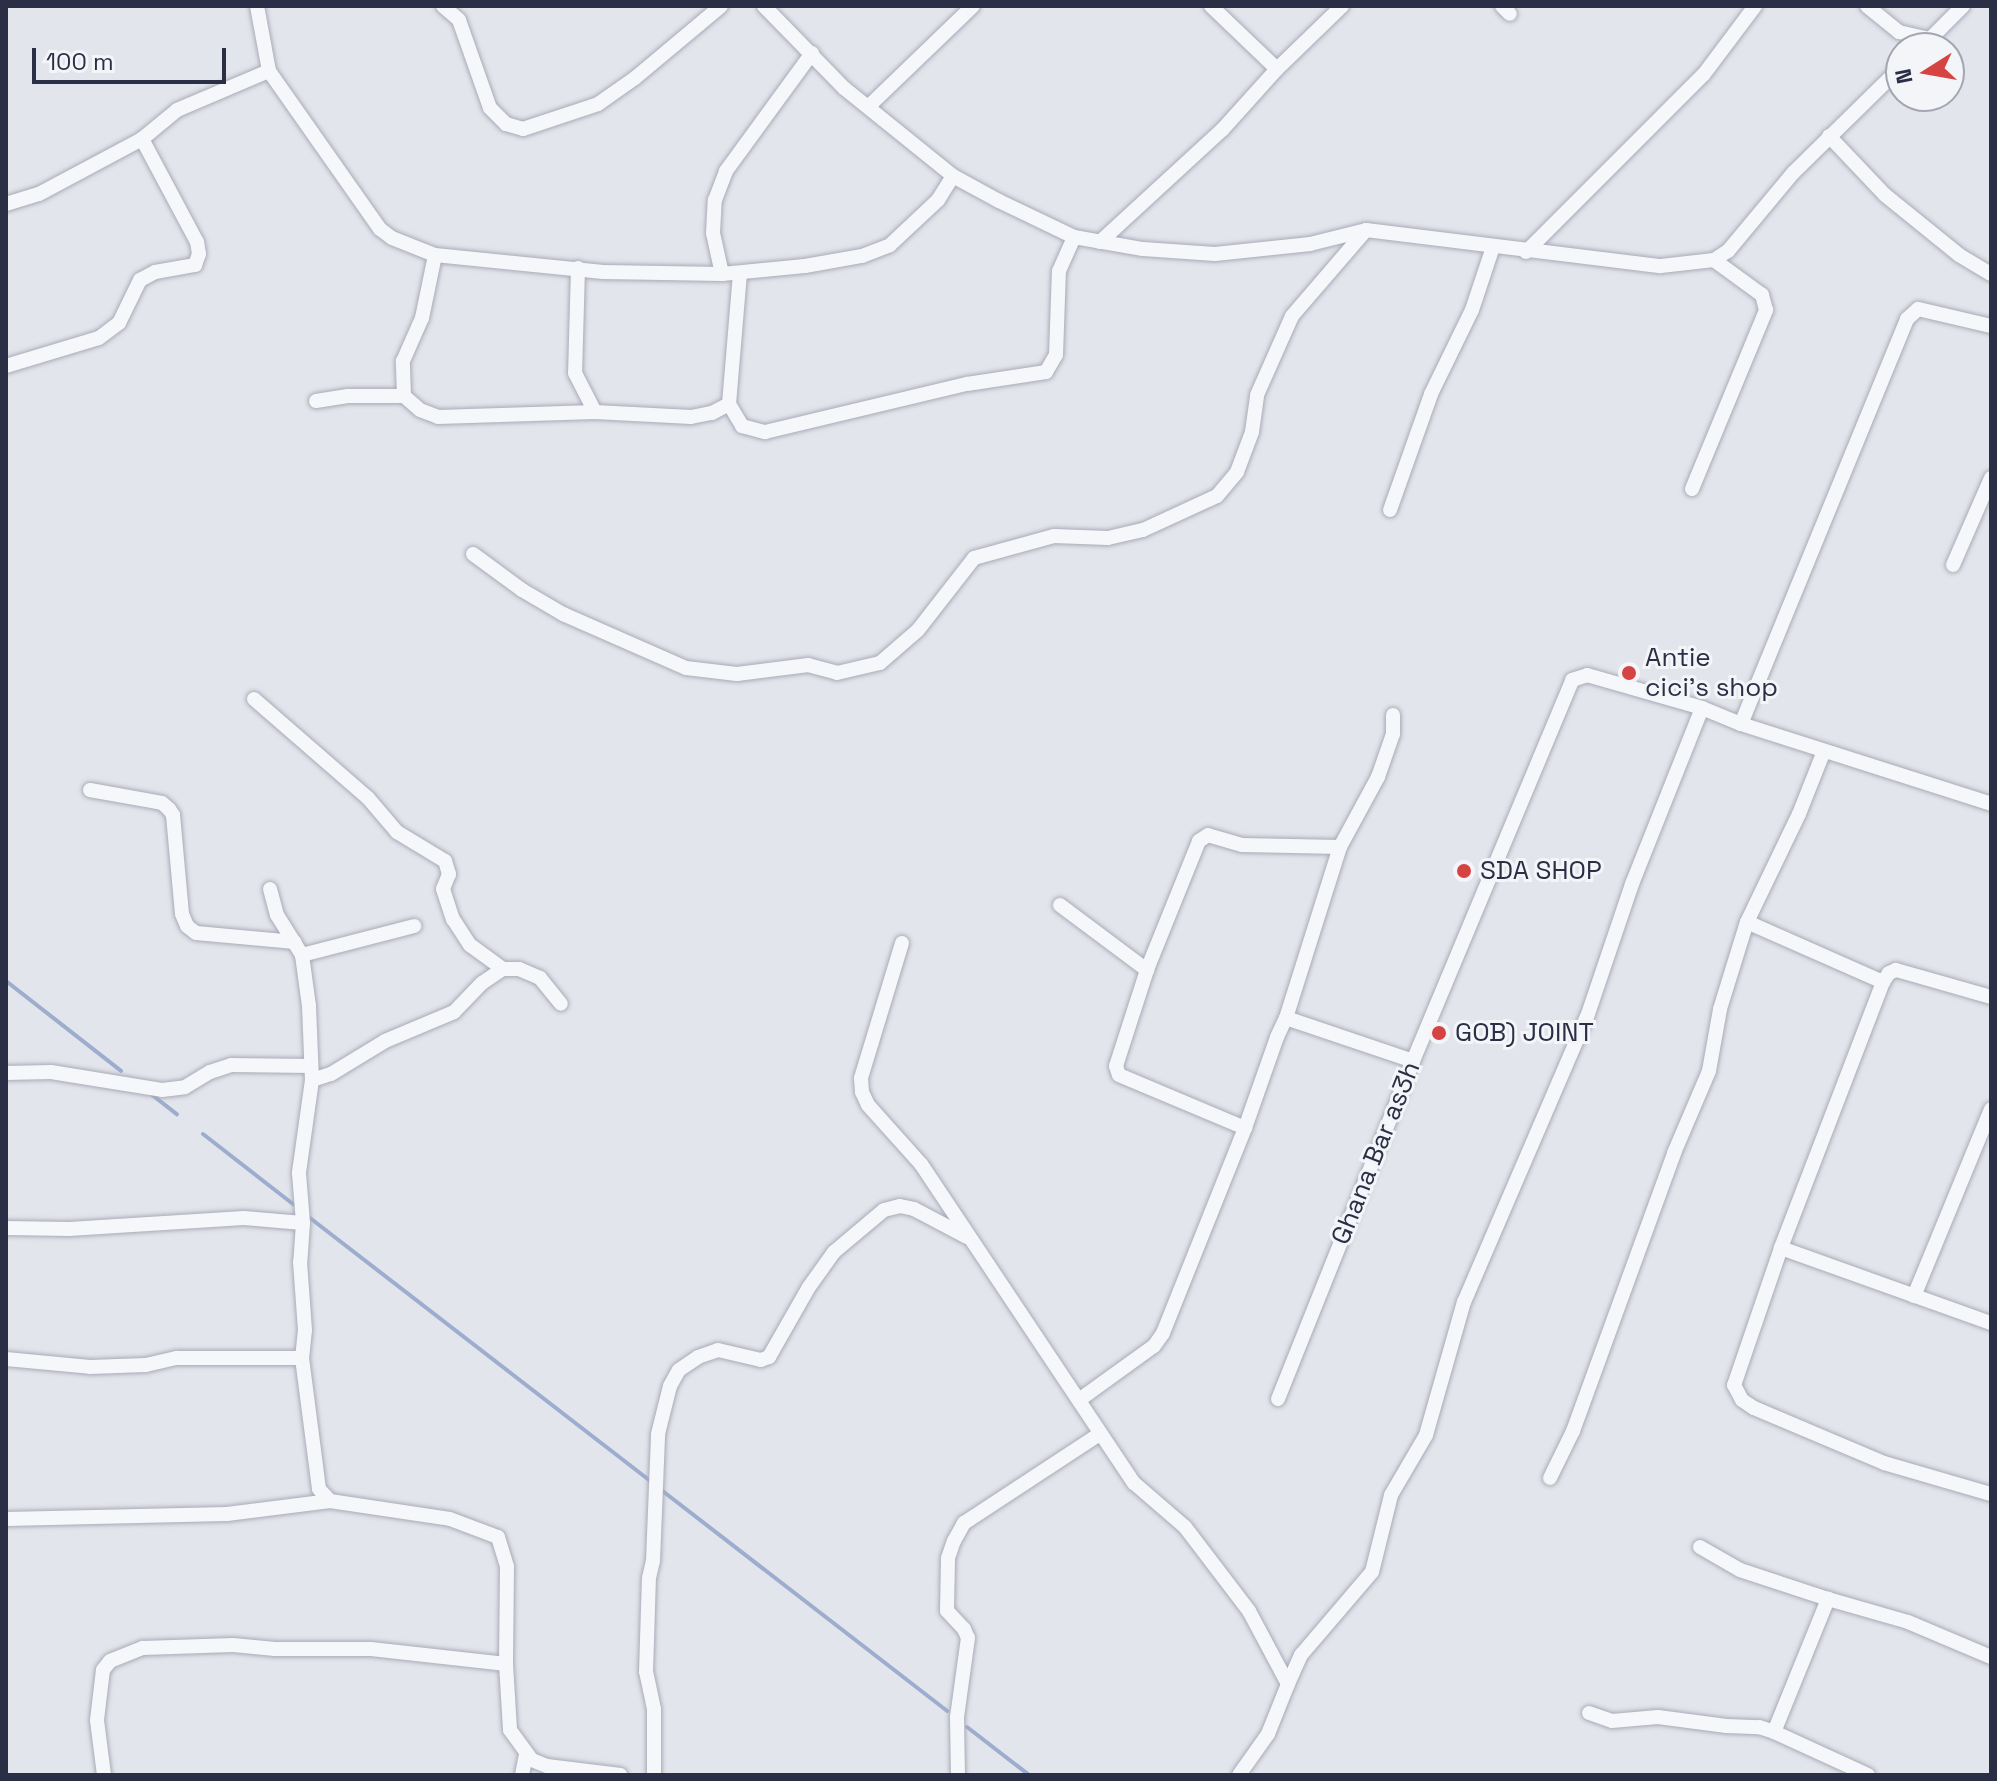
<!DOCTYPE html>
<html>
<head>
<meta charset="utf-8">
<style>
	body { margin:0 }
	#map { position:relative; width:1997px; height:1781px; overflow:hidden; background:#e3e5ec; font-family:"Space Grotesk",sans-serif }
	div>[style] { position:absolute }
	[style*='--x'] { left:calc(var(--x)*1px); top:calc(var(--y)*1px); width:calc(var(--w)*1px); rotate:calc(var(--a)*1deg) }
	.stream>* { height:4px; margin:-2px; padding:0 2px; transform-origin:2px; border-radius:2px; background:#9cadce }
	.roads { filter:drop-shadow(0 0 2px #a8abb7) drop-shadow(0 0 2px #a8abb7) }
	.minor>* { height:14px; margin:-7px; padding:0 7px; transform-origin:7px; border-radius:7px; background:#f6f7fa }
	.dots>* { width:22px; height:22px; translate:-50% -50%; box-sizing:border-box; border:4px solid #f3f5f9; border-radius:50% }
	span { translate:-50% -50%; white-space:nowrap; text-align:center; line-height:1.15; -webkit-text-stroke:6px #f3f5f9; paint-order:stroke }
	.poi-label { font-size:26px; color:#2a2f45 }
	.left { translate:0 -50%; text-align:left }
	.street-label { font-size:26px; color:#2a2f45 }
	.frame { position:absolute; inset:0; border:8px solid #2a2f45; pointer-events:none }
	.north { position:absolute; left:1885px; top:32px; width:80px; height:80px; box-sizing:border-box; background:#f3f5f9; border:2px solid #a3a6b1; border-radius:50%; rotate:259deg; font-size:22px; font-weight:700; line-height:32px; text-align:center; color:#2a2f45 }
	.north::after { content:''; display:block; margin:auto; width:28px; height:36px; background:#d64343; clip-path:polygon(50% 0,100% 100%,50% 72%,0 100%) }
	.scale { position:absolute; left:32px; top:48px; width:194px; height:36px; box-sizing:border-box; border:4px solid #2a2f45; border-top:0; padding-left:10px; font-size:24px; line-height:28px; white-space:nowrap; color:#2a2f45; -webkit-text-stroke:6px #f3f5f9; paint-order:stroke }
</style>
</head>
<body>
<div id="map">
	<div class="stream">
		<i style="--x:6;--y:981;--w:146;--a:38"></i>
		<i style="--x:151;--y:1094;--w:33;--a:38"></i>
		<i style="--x:203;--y:1134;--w:114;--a:37.9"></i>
		<i style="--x:310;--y:1218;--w:433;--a:37.7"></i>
		<i style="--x:660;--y:1489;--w:363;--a:37.7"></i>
		<i style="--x:967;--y:1727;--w:78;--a:37.7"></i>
	</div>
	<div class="roads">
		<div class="minor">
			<i style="--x:257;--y:6;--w:66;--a:79.5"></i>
			<i style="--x:443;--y:6;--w:21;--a:41"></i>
			<i style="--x:459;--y:20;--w:93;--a:70.6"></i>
			<i style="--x:490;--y:108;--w:23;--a:45"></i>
			<i style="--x:506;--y:124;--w:18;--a:16"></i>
			<i style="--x:523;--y:129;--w:79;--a:-18.4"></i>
			<i style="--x:598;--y:104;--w:45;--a:-35.1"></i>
			<i style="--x:635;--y:78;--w:112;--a:-39.9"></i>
			<i style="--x:764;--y:6;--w:115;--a:45.7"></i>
			<i style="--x:844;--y:88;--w:140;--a:38.9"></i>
			<i style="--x:953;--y:176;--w:52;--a:28.5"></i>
			<i style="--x:999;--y:201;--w:83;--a:25.6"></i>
			<i style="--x:1074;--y:237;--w:70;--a:9.9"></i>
			<i style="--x:1143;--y:249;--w:72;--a:4"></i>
			<i style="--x:1215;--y:254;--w:96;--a:-6"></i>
			<i style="--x:1310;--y:244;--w:58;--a:-14"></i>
			<i style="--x:1366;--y:230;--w:297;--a:7"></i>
			<i style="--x:1661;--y:266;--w:53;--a:-6.5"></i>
			<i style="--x:1714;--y:260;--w:17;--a:-33"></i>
			<i style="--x:1728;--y:251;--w:102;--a:-50.2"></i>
			<i style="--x:1793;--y:173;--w:151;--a:-44.5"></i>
			<i style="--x:1211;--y:6;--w:91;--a:43.7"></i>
			<i style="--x:1502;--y:6;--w:11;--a:45"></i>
			<i style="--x:1867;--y:6;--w:41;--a:39.1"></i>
			<i style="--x:1899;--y:32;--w:32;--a:13"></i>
			<i style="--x:1921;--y:48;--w:59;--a:-45"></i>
			<i style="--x:869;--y:106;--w:144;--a:-43.9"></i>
			<i style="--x:1829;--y:136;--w:81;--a:46.5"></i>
			<i style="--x:1885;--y:195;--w:95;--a:39"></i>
			<i style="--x:1959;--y:255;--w:37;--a:31"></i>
			<i style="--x:6;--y:204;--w:34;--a:-17"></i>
			<i style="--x:39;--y:194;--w:117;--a:-28.1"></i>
			<i style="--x:1100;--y:242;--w:166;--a:-42.6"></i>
			<i style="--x:1222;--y:130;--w:82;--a:-48"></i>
			<i style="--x:1277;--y:69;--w:91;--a:-44.1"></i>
			<i style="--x:1526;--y:252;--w:252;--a:-45"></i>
			<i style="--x:1704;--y:74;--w:85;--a:-53.1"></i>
			<i style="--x:578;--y:268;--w:105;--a:91.6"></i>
			<i style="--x:575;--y:373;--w:44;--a:62.9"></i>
			<i style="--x:595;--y:412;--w:96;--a:3"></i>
			<i style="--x:691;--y:417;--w:21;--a:-11"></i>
			<i style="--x:712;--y:413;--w:19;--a:-28"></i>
			<i style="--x:740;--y:273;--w:131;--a:94.8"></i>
			<i style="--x:729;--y:404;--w:26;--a:59"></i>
			<i style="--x:742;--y:426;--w:24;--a:15"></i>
			<i style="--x:765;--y:432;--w:208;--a:-13.4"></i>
			<i style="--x:967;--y:384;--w:80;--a:-8.6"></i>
			<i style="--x:1046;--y:372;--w:20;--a:-60"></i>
			<i style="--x:1056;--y:355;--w:84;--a:-88"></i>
			<i style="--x:1059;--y:271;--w:37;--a:-66"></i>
			<i style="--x:722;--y:274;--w:42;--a:-102.4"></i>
			<i style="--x:713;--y:233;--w:33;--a:-87"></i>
			<i style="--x:715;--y:200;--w:31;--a:-69"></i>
			<i style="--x:726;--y:171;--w:146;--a:-53.9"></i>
			<i style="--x:6;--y:366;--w:97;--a:-16.8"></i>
			<i style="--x:99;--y:338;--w:25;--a:-37"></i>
			<i style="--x:119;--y:323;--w:48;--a:-64"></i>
			<i style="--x:140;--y:280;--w:17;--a:-28"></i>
			<i style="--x:155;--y:272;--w:41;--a:-9.9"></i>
			<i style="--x:195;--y:265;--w:12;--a:-70"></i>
			<i style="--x:199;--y:254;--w:12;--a:-99"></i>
			<i style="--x:197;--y:242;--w:117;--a:-118.1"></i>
			<i style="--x:142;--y:139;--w:45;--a:-39.6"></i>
			<i style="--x:177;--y:110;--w:100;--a:-23"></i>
			<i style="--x:269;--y:71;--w:193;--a:54.9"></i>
			<i style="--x:380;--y:229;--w:15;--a:37"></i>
			<i style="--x:392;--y:238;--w:46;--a:21.6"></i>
			<i style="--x:435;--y:255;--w:169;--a:5.8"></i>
			<i style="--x:603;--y:272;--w:119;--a:1"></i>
			<i style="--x:722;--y:274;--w:83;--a:-5.5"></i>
			<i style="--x:805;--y:266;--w:58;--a:-10"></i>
			<i style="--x:862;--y:256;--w:30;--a:-21"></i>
			<i style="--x:890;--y:245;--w:66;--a:-43.2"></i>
			<i style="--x:938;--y:200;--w:28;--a:-58"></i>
			<i style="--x:404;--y:396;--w:35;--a:-92"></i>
			<i style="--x:403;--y:361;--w:47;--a:-66.2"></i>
			<i style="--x:422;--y:318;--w:64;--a:-78.3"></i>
			<i style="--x:316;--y:401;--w:32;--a:-9"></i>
			<i style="--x:348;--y:396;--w:56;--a:0"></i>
			<i style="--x:404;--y:396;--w:21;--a:41"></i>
			<i style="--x:420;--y:410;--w:19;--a:21"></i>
			<i style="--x:438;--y:417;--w:157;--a:-1.8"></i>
			<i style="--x:1692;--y:489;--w:194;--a:-67.5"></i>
			<i style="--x:1766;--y:310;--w:16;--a:-105"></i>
			<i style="--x:1762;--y:295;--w:59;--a:-143.9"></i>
			<i style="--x:1390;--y:510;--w:123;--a:-70.5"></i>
			<i style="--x:1431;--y:394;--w:93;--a:-64"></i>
			<i style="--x:1472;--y:310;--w:66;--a:-71.6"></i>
			<i style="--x:473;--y:554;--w:61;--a:36.3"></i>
			<i style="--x:522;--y:590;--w:48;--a:30.3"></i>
			<i style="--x:563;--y:614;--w:134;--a:23.7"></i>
			<i style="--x:686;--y:668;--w:51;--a:6.7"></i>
			<i style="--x:737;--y:674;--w:72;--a:-7.2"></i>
			<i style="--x:808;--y:665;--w:30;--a:15"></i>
			<i style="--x:837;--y:673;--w:44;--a:-13.1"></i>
			<i style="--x:880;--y:663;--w:50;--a:-41"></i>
			<i style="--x:918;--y:630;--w:91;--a:-52.1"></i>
			<i style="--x:974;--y:558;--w:83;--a:-15.4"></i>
			<i style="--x:1054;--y:536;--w:54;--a:2.1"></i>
			<i style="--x:1108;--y:538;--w:36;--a:-13"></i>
			<i style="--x:1143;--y:530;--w:81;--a:-24.7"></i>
			<i style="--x:1217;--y:496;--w:31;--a:-50"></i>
			<i style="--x:1237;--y:472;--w:43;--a:-69.4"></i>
			<i style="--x:1252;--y:432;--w:37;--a:-82"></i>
			<i style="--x:1257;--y:395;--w:86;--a:-66.1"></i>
			<i style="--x:1292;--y:316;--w:113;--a:-49.3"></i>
			<i style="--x:1953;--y:565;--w:95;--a:-66.4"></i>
			<i style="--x:254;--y:699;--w:151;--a:41"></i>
			<i style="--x:368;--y:798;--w:45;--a:49.5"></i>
			<i style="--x:397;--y:832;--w:56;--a:31.1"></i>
			<i style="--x:445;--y:861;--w:14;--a:73"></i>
			<i style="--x:449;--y:874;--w:16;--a:112"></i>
			<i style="--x:443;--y:889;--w:32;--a:72"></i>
			<i style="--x:453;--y:919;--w:31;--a:57"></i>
			<i style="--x:470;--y:945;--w:41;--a:36"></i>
			<i style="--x:1741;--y:724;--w:438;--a:-67.7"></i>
			<i style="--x:1907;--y:319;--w:15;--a:-42"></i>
			<i style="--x:1918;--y:309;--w:75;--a:13.1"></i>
			<i style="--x:90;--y:790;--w:73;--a:10.2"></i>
			<i style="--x:162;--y:803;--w:9;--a:41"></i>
			<i style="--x:169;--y:809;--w:7;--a:56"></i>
			<i style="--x:173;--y:815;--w:99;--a:84.8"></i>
			<i style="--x:182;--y:914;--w:13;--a:67"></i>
			<i style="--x:187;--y:926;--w:11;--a:38"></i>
			<i style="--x:196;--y:933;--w:99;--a:5.2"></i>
			<i style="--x:1340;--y:847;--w:80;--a:-61.5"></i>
			<i style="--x:1378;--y:777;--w:46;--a:-70.8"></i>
			<i style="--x:1393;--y:734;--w:19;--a:-90"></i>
			<i style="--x:270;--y:889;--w:27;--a:75"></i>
			<i style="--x:277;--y:915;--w:47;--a:58"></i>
			<i style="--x:302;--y:955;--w:51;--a:82.2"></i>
			<i style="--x:309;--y:1006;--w:74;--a:87.7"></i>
			<i style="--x:312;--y:1080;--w:94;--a:98"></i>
			<i style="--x:299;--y:1173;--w:50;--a:85.4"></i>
			<i style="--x:303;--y:1223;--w:39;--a:94"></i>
			<i style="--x:300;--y:1262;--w:68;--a:85.8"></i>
			<i style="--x:305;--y:1330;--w:28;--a:96"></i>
			<i style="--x:302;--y:1358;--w:132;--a:82.6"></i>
			<i style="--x:319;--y:1489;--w:16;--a:47"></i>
			<i style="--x:330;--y:1501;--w:121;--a:8.5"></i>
			<i style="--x:450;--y:1519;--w:51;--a:20.6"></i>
			<i style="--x:498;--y:1537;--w:31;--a:73"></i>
			<i style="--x:507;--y:1567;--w:97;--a:90.6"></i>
			<i style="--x:506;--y:1664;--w:66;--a:86.5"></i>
			<i style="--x:510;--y:1730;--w:37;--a:54"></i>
			<i style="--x:532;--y:1760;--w:16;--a:22"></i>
			<i style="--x:547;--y:1766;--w:74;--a:7"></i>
			<i style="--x:1060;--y:905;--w:109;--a:36.8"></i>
			<i style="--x:1747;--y:922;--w:149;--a:23.8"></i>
			<i style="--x:902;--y:943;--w:141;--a:106.9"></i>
			<i style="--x:861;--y:1078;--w:14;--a:86"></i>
			<i style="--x:862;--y:1092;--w:14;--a:65"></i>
			<i style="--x:868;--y:1105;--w:79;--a:48.1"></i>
			<i style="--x:921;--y:1164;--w:384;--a:56.3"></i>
			<i style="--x:1134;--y:1483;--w:67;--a:40.8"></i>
			<i style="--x:1185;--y:1527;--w:106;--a:52.7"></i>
			<i style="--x:1249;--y:1611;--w:83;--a:61.9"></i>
			<i style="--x:1288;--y:1684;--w:54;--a:111.8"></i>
			<i style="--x:1268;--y:1734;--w:50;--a:125.3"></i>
			<i style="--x:302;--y:955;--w:116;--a:-14.5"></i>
			<i style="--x:1991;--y:997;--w:99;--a:-164.1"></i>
			<i style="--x:1896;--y:970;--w:8;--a:157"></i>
			<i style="--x:1889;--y:973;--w:11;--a:124"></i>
			<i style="--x:1883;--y:982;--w:285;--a:111"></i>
			<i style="--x:1781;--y:1248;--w:145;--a:108.9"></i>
			<i style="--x:1734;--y:1385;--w:17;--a:62"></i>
			<i style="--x:1742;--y:1400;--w:14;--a:34"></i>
			<i style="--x:1754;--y:1408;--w:141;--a:22.9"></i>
			<i style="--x:1884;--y:1463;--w:111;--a:16.2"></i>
			<i style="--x:1286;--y:1018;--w:134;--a:18.7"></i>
			<i style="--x:6;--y:1073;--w:45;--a:-1.3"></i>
			<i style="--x:51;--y:1072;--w:112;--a:9.2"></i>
			<i style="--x:162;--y:1090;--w:23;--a:-7"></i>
			<i style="--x:185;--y:1087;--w:29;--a:-31"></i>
			<i style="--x:210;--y:1072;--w:22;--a:-18"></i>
			<i style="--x:231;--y:1065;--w:79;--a:0.7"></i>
			<i style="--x:312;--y:1080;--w:20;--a:-18"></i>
			<i style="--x:331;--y:1074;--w:63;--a:-31.4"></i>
			<i style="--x:385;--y:1041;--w:75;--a:-22.8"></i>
			<i style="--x:454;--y:1012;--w:40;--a:-46"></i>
			<i style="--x:482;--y:983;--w:25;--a:-34"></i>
			<i style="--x:503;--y:969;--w:16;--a:0"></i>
			<i style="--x:519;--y:969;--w:23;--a:23"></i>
			<i style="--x:540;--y:978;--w:33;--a:51"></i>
			<i style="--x:6;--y:1228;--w:63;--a:0.9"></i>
			<i style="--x:69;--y:1229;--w:175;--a:-3.6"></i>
			<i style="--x:244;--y:1218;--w:59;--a:4.8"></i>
			<i style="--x:1781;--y:1248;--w:223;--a:19.7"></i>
			<i style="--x:1914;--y:1296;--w:202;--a:-67.6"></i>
			<i style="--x:6;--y:1359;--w:84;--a:5.4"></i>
			<i style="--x:90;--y:1367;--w:56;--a:-2"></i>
			<i style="--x:146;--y:1365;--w:32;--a:-13"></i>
			<i style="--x:177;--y:1358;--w:125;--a:0"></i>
			<i style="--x:1278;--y:1399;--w:364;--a:-68.2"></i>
			<i style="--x:1413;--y:1061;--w:413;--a:-67.3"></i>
			<i style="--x:1572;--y:680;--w:16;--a:-18"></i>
			<i style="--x:1587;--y:675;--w:120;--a:16"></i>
			<i style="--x:1702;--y:708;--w:42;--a:22.3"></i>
			<i style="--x:1741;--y:724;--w:262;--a:17.7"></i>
			<i style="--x:1079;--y:1400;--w:92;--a:-35.8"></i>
			<i style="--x:1154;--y:1346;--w:16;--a:-55"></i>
			<i style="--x:1163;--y:1333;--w:221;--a:-68.2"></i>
			<i style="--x:1245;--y:1128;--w:96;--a:-70.6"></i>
			<i style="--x:1277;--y:1037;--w:21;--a:-65"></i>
			<i style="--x:1286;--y:1018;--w:179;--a:-72.5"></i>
			<i style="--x:1340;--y:847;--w:98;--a:-178.8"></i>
			<i style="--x:1242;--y:845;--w:35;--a:-164"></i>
			<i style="--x:1208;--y:835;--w:11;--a:146"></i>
			<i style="--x:1199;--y:841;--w:139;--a:112"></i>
			<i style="--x:1147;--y:970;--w:101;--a:107.9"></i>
			<i style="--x:1116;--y:1066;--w:9;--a:72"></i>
			<i style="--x:1119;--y:1075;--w:137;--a:22.8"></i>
			<i style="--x:1550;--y:1478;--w:52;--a:-63.9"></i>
			<i style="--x:1573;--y:1431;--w:296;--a:-70"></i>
			<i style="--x:1674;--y:1153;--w:89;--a:-66.9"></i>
			<i style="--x:1709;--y:1071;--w:63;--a:-79.9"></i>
			<i style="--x:1720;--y:1009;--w:91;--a:-72.8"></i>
			<i style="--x:1747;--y:922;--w:120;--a:-64.3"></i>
			<i style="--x:1799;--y:814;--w:68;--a:-68.4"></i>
			<i style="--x:6;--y:1519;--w:221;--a:-1.3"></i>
			<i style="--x:227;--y:1514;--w:104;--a:-7.2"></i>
			<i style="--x:1700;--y:1547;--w:46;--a:29.9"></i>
			<i style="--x:1740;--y:1570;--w:93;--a:18.2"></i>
			<i style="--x:1288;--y:1684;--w:32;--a:-66"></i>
			<i style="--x:1301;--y:1655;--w:109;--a:-49.5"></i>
			<i style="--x:1372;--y:1572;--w:79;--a:-76.1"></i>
			<i style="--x:1391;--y:1495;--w:69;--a:-59.7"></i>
			<i style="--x:1426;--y:1435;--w:138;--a:-74.1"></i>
			<i style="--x:1464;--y:1302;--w:310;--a:-66.7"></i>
			<i style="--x:1587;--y:1017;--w:140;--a:-71.3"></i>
			<i style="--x:1632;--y:884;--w:189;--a:-68.3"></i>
			<i style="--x:1589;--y:1713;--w:24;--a:19"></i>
			<i style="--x:1612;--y:1721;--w:46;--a:-5"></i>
			<i style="--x:1658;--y:1717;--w:69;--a:7.5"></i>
			<i style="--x:1726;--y:1726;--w:33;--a:2"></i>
			<i style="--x:1759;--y:1727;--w:16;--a:18"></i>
			<i style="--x:104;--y:1775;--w:55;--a:-97.3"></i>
			<i style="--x:97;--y:1720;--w:50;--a:-83.2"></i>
			<i style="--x:103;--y:1670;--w:11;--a:-52"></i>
			<i style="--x:110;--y:1661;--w:35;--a:-22"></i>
			<i style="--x:143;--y:1648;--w:90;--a:-1.9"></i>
			<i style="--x:233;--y:1645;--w:42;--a:5.4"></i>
			<i style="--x:275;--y:1649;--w:96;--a:0"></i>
			<i style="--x:371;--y:1649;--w:136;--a:6.3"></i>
			<i style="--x:522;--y:1775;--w:21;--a:-79"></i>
			<i style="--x:654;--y:1775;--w:66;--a:-90"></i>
			<i style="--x:654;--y:1709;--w:38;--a:-102"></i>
			<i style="--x:646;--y:1672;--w:94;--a:-88.2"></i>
			<i style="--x:649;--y:1578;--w:17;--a:-77"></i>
			<i style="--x:653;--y:1561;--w:127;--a:-87.7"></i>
			<i style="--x:658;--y:1434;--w:49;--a:-76"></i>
			<i style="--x:670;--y:1386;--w:18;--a:-61"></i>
			<i style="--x:679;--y:1370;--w:23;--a:-34"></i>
			<i style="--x:698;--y:1357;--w:21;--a:-19"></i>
			<i style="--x:718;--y:1350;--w:44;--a:13.1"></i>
			<i style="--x:761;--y:1360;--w:9;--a:-21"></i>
			<i style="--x:769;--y:1357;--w:81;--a:-60.3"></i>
			<i style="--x:809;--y:1287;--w:43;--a:-54.5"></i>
			<i style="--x:834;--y:1252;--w:65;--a:-40"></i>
			<i style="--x:884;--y:1210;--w:16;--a:-14"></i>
			<i style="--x:900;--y:1206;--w:14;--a:12"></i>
			<i style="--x:914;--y:1209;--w:60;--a:27.8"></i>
			<i style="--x:958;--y:1775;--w:58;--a:-91"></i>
			<i style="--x:957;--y:1717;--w:80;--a:-82.1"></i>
			<i style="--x:968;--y:1638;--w:10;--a:-114"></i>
			<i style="--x:964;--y:1629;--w:25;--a:-133"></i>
			<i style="--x:947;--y:1611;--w:53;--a:-88.9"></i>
			<i style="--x:948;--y:1558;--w:18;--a:-71"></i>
			<i style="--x:954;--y:1541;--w:21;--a:-61"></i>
			<i style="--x:964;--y:1523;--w:160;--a:-33.3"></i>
			<i style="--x:1868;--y:1775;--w:103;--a:-155.4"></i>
			<i style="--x:1774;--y:1732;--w:144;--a:-67.9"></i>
			<i style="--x:1828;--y:1599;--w:83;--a:16"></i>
			<i style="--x:1908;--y:1622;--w:90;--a:22.9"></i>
		</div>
	</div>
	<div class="dots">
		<i style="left:1629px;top:673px;background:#d64343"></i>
		<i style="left:1464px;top:871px;background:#d64343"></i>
		<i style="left:1439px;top:1033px;background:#d64343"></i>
	</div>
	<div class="poi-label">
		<span class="left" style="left:1645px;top:673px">Antie<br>cici's shop</span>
		<span class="left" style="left:1480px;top:871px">SDA SHOP</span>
		<span class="left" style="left:1455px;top:1033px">GOB) JOINT</span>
	</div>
	<div class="street-label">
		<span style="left:1376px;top:1153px;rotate:-68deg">Ghana Bar as3h</span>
	</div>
	<div class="frame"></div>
	<div class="north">N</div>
	<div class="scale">100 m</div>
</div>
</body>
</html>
